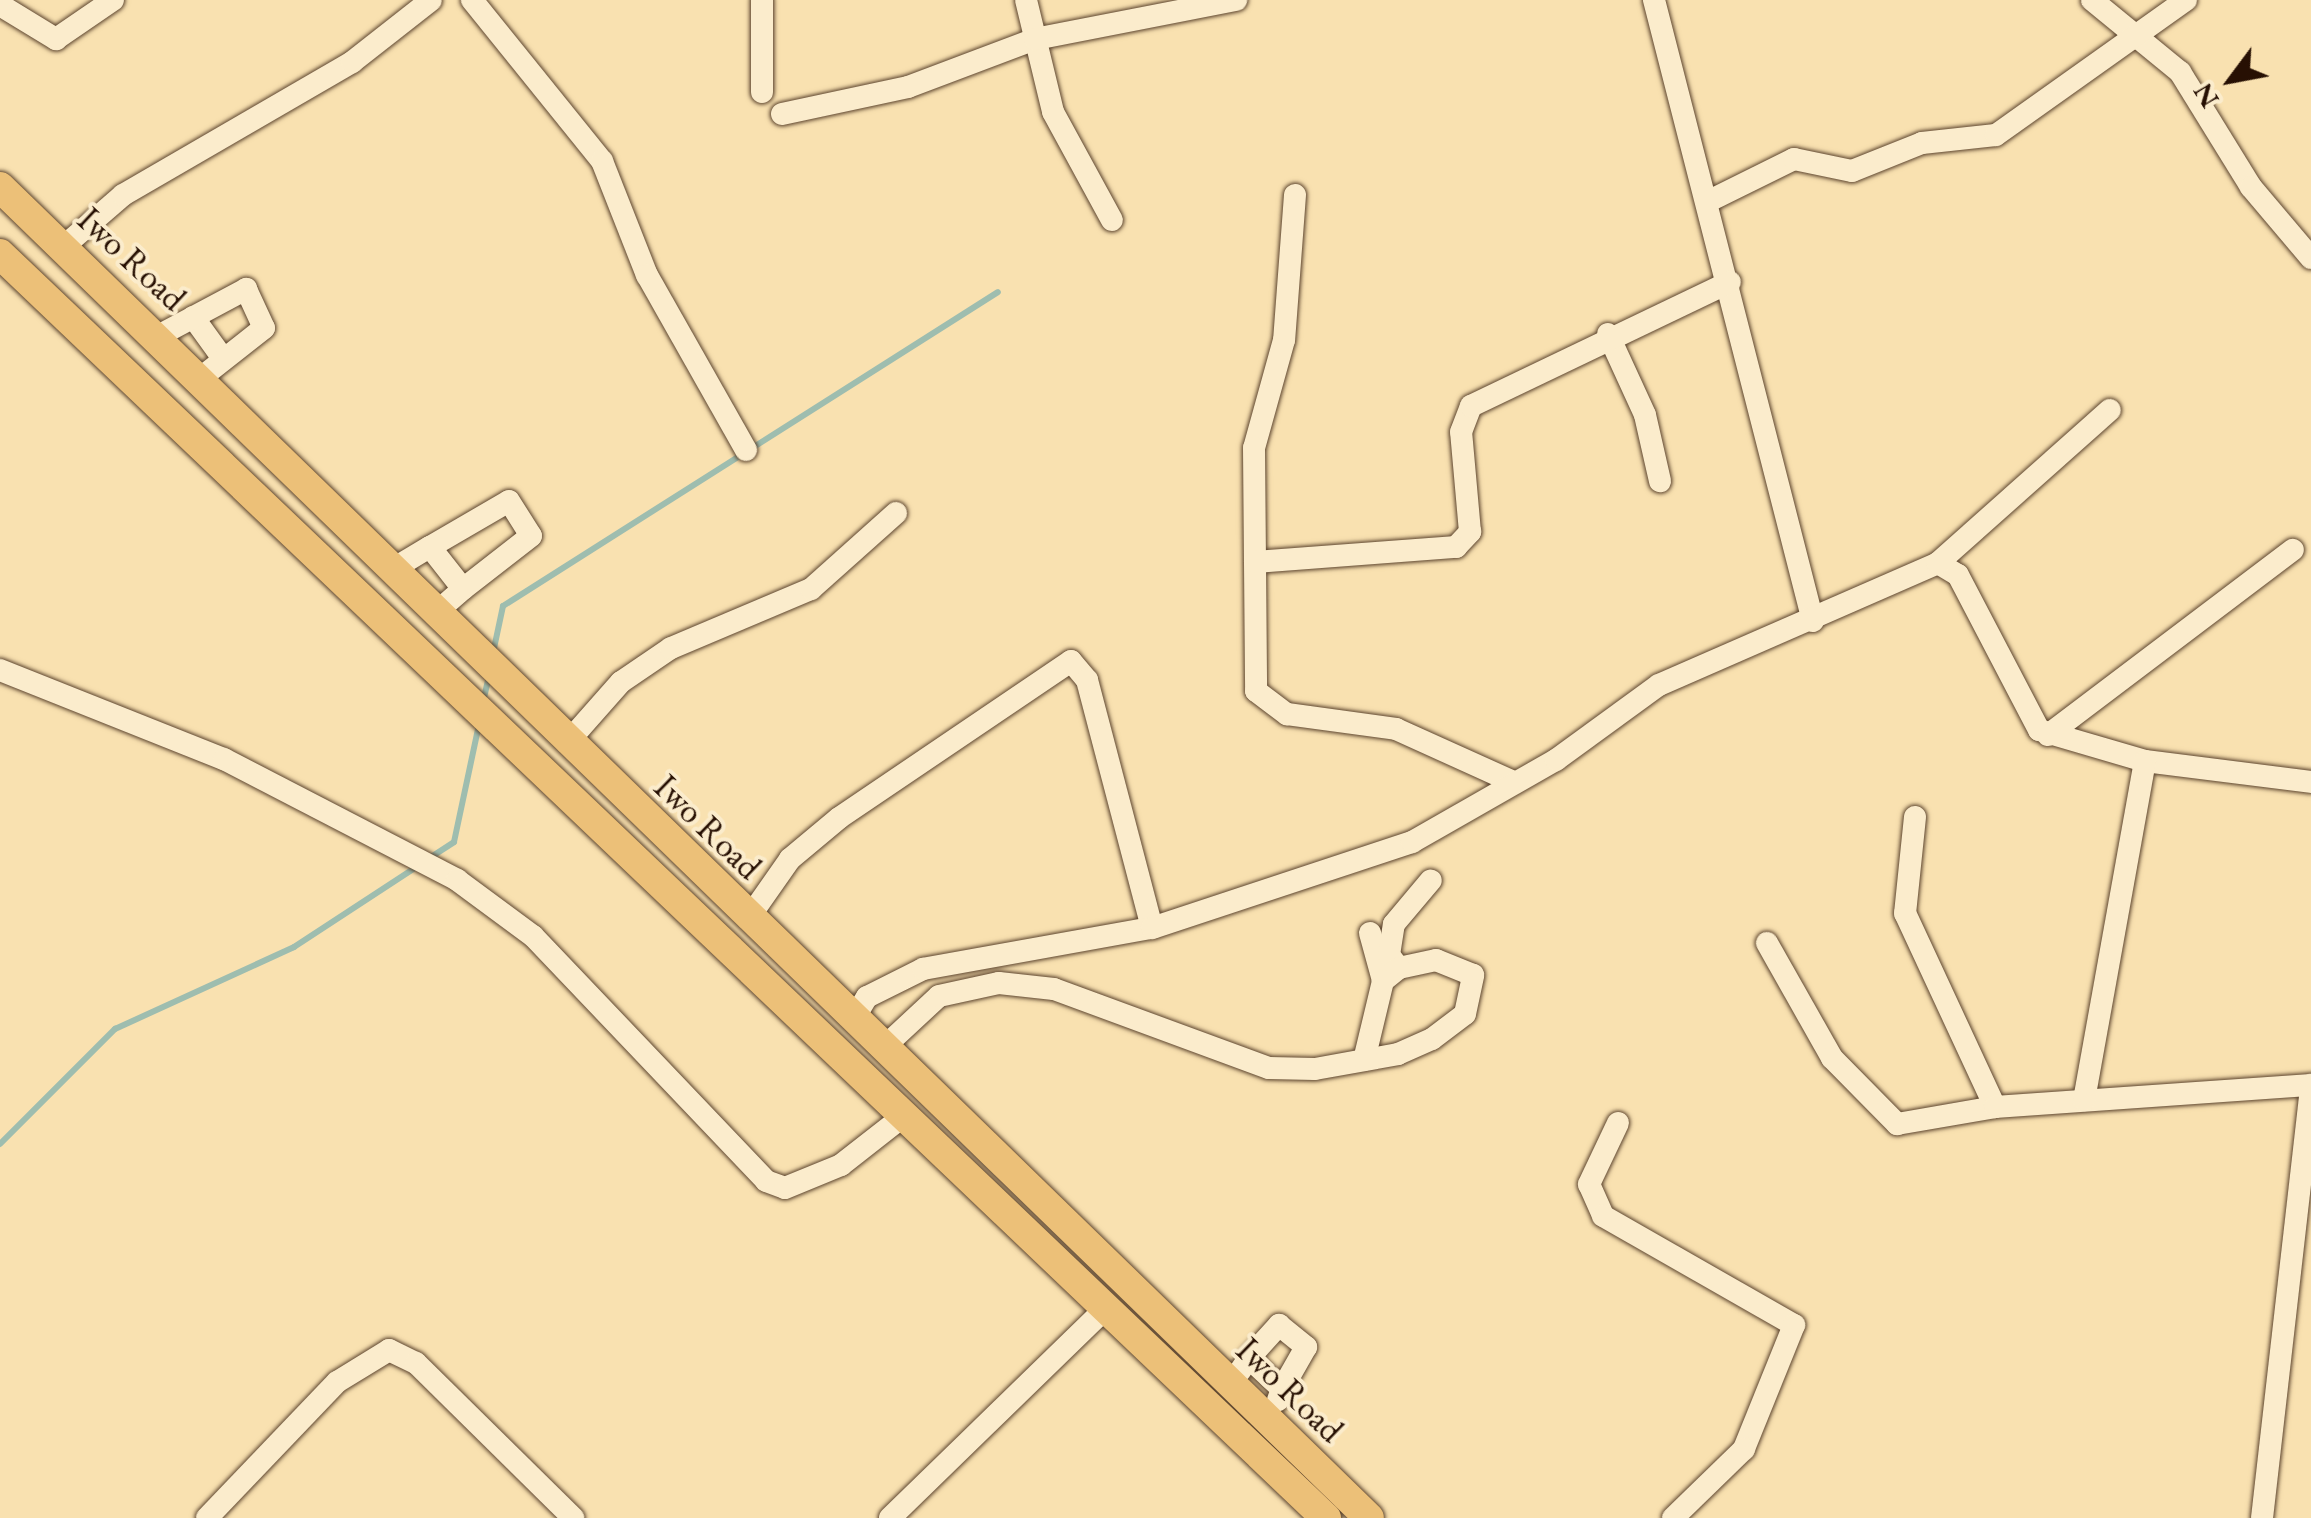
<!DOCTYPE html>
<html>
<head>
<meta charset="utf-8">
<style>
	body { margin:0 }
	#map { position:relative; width:2311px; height:1518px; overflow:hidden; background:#f9e1b0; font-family:"EB Garamond",serif }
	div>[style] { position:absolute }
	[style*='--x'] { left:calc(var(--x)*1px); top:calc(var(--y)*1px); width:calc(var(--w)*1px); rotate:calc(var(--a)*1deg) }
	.stream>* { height:6px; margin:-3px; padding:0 3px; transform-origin:3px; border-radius:3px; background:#9ebdaf }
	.roads { filter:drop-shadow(0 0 2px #5c442e) drop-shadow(0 0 2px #5c442e) }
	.minor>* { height:22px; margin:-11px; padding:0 11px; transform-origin:11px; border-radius:11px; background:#fbeccc }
	.major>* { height:30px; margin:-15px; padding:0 15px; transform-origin:15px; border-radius:15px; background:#ecc078 }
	span { translate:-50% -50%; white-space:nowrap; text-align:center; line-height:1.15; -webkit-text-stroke:8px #fbeccc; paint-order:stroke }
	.street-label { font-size:35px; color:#271003 }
	.north { position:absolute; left:2181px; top:30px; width:100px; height:100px; -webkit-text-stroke:8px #fbeccc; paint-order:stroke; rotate:238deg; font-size:28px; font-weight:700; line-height:40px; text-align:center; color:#271003 }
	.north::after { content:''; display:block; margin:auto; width:35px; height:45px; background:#271003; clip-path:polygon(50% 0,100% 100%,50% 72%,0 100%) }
</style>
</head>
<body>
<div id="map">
	<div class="stream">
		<i style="--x:493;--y:653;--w:48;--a:-78"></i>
		<i style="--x:503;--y:606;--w:586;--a:-32.39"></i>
		<i style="--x:483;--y:702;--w:28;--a:-77"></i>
		<i style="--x:428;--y:859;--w:31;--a:-33"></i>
		<i style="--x:454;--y:842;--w:121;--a:-78"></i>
		<i style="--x:0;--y:1144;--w:163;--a:-45"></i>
		<i style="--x:115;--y:1029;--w:197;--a:-24.6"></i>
		<i style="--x:294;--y:947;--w:148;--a:-33.2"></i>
	</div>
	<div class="roads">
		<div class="minor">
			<i style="--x:472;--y:0;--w:207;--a:51.1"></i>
			<i style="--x:602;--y:161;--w:123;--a:68.5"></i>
			<i style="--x:647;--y:275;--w:201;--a:60.5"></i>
			<i style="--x:1026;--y:0;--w:115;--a:76.4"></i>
			<i style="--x:1053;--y:112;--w:123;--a:61.4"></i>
			<i style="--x:1654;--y:0;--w:641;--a:75.64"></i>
			<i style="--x:2092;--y:0;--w:114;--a:39.3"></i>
			<i style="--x:2180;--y:72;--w:135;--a:58.3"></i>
			<i style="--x:2251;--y:187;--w:93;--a:49.8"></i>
			<i style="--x:0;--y:5;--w:66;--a:31.3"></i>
			<i style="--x:56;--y:39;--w:69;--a:-34.4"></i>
			<i style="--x:762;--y:92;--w:92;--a:-90"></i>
			<i style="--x:782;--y:114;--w:129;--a:-12.1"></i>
			<i style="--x:908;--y:87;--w:136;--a:-20.7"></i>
			<i style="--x:1035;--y:39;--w:205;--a:-11"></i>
			<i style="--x:1295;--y:195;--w:145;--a:94.3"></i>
			<i style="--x:1284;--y:340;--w:112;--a:105.5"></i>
			<i style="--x:1254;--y:448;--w:243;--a:89.5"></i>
			<i style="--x:1256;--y:691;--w:39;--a:37"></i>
			<i style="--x:1287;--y:714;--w:110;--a:7.8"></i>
			<i style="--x:1396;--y:729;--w:126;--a:24.3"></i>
			<i style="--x:1709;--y:201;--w:95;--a:-26.3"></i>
			<i style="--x:1794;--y:159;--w:59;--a:11.7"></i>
			<i style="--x:1852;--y:171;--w:75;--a:-21.8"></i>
			<i style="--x:1922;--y:143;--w:74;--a:-6.2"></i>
			<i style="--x:1996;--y:135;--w:233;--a:-35.4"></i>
			<i style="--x:63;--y:247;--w:79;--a:-40.9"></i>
			<i style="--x:123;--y:195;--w:265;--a:-30.1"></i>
			<i style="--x:352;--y:62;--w:100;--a:-38.1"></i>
			<i style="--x:193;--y:317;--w:49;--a:54.1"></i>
			<i style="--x:1608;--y:334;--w:89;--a:65.4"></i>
			<i style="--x:1645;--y:415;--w:68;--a:77.2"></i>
			<i style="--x:160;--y:335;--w:98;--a:-28.1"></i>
			<i style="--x:246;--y:289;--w:43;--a:65.2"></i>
			<i style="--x:264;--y:328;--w:79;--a:141.7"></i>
			<i style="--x:430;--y:547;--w:91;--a:-30.2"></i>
			<i style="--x:509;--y:501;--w:41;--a:57.8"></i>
			<i style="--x:531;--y:536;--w:86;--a:142.1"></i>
			<i style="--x:1255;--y:562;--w:202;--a:-4.3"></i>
			<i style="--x:1456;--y:547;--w:21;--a:-47"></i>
			<i style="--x:1470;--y:532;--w:100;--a:-95.1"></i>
			<i style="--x:1461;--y:432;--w:28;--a:-69"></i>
			<i style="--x:1471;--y:406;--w:287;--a:-25.6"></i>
			<i style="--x:1938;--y:563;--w:23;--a:31"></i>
			<i style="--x:1958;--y:575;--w:175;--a:62.4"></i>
			<i style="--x:2039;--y:730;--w:110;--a:16.3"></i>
			<i style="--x:2145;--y:761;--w:167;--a:7.2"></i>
			<i style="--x:398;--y:566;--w:37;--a:-31"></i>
			<i style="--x:430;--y:547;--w:53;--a:51.8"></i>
			<i style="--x:463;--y:589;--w:29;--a:139"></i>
			<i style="--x:0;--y:670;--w:241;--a:21.7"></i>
			<i style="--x:224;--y:759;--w:263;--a:27.4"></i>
			<i style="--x:457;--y:880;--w:94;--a:36.4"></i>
			<i style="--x:533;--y:936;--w:338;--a:46.4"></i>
			<i style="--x:766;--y:1181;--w:20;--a:20"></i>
			<i style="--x:785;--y:1188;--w:61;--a:-22.3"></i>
			<i style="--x:841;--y:1165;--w:83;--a:-38.1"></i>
			<i style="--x:2048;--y:735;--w:307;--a:-37.1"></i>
			<i style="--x:567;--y:743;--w:81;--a:-48.5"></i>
			<i style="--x:621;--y:682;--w:60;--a:-34.2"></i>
			<i style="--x:671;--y:648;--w:152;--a:-22.9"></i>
			<i style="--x:811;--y:589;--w:114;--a:-41.8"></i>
			<i style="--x:1915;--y:817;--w:97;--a:95.9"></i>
			<i style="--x:1905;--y:913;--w:214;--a:65.1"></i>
			<i style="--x:748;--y:919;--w:73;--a:-55"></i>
			<i style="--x:790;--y:859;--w:64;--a:-39.9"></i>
			<i style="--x:839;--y:818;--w:280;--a:-34.1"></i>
			<i style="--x:1071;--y:661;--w:25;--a:50"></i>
			<i style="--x:1087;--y:680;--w:256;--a:75.3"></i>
			<i style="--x:1370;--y:933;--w:46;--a:74.7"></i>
			<i style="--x:1767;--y:943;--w:132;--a:60.5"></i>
			<i style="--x:1832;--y:1058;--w:93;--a:45.4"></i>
			<i style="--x:1897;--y:1124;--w:99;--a:-9.8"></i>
			<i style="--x:1995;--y:1107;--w:317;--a:-4"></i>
			<i style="--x:1399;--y:968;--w:16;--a:-128"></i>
			<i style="--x:1389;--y:955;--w:31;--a:-81"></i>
			<i style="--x:1394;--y:924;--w:57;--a:-49.9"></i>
			<i style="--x:853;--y:1020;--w:27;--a:-59"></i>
			<i style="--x:867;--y:997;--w:63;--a:-26.6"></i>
			<i style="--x:923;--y:969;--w:233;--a:-10.2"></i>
			<i style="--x:1152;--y:928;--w:274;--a:-18.3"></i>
			<i style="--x:1412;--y:842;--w:166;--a:-29.7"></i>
			<i style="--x:1556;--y:760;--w:127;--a:-36.1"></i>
			<i style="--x:1659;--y:685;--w:305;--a:-23.6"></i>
			<i style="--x:1938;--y:563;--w:230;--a:-41.7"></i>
			<i style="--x:883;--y:1048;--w:76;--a:-42.9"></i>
			<i style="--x:939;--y:996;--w:61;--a:-12.2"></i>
			<i style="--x:999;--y:983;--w:55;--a:6.2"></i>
			<i style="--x:1054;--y:989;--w:229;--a:20.2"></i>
			<i style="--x:1269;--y:1068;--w:46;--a:1.2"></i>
			<i style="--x:1315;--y:1069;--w:84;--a:-10.2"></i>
			<i style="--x:1398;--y:1054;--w:37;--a:-24"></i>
			<i style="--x:1432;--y:1039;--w:41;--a:-37.1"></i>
			<i style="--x:1465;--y:1014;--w:40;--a:-78"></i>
			<i style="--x:1473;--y:975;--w:40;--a:-158"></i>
			<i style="--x:1436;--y:960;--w:38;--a:168"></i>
			<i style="--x:1399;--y:968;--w:21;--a:141"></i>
			<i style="--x:1383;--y:981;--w:81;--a:103.5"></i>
			<i style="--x:2084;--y:1100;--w:344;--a:-79.8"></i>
			<i style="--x:1618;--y:1123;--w:68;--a:115.4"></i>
			<i style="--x:1589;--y:1184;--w:35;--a:66"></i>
			<i style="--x:1603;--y:1216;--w:220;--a:29.7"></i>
			<i style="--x:1794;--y:1325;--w:134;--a:112"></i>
			<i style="--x:1744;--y:1449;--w:99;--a:135.8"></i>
			<i style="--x:1249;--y:1358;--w:45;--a:-47.7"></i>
			<i style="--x:1279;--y:1325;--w:35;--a:39"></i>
			<i style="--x:1306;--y:1347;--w:48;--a:119.7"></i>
			<i style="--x:1240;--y:1371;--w:16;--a:-55"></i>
			<i style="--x:1249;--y:1358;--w:45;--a:43.2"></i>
			<i style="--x:1282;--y:1389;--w:12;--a:110"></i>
			<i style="--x:207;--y:1518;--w:188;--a:-46.3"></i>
			<i style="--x:337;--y:1382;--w:61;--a:-31.6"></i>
			<i style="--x:389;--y:1350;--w:30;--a:26"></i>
			<i style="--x:416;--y:1363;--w:221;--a:44.6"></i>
			<i style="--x:890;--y:1518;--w:303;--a:-44.2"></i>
			<i style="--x:2262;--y:1518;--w:436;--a:-83.5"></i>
		</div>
		<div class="major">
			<i style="--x:0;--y:187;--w:1909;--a:44.19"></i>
			<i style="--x:0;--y:254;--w:1832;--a:43.63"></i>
		</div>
	</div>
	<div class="street-label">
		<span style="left:132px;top:259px;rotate:43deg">Iwo Road</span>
		<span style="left:708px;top:827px;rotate:44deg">Iwo Road</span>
		<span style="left:1290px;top:1390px;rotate:44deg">Iwo Road</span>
	</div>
	<div class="north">N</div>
</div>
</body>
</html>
